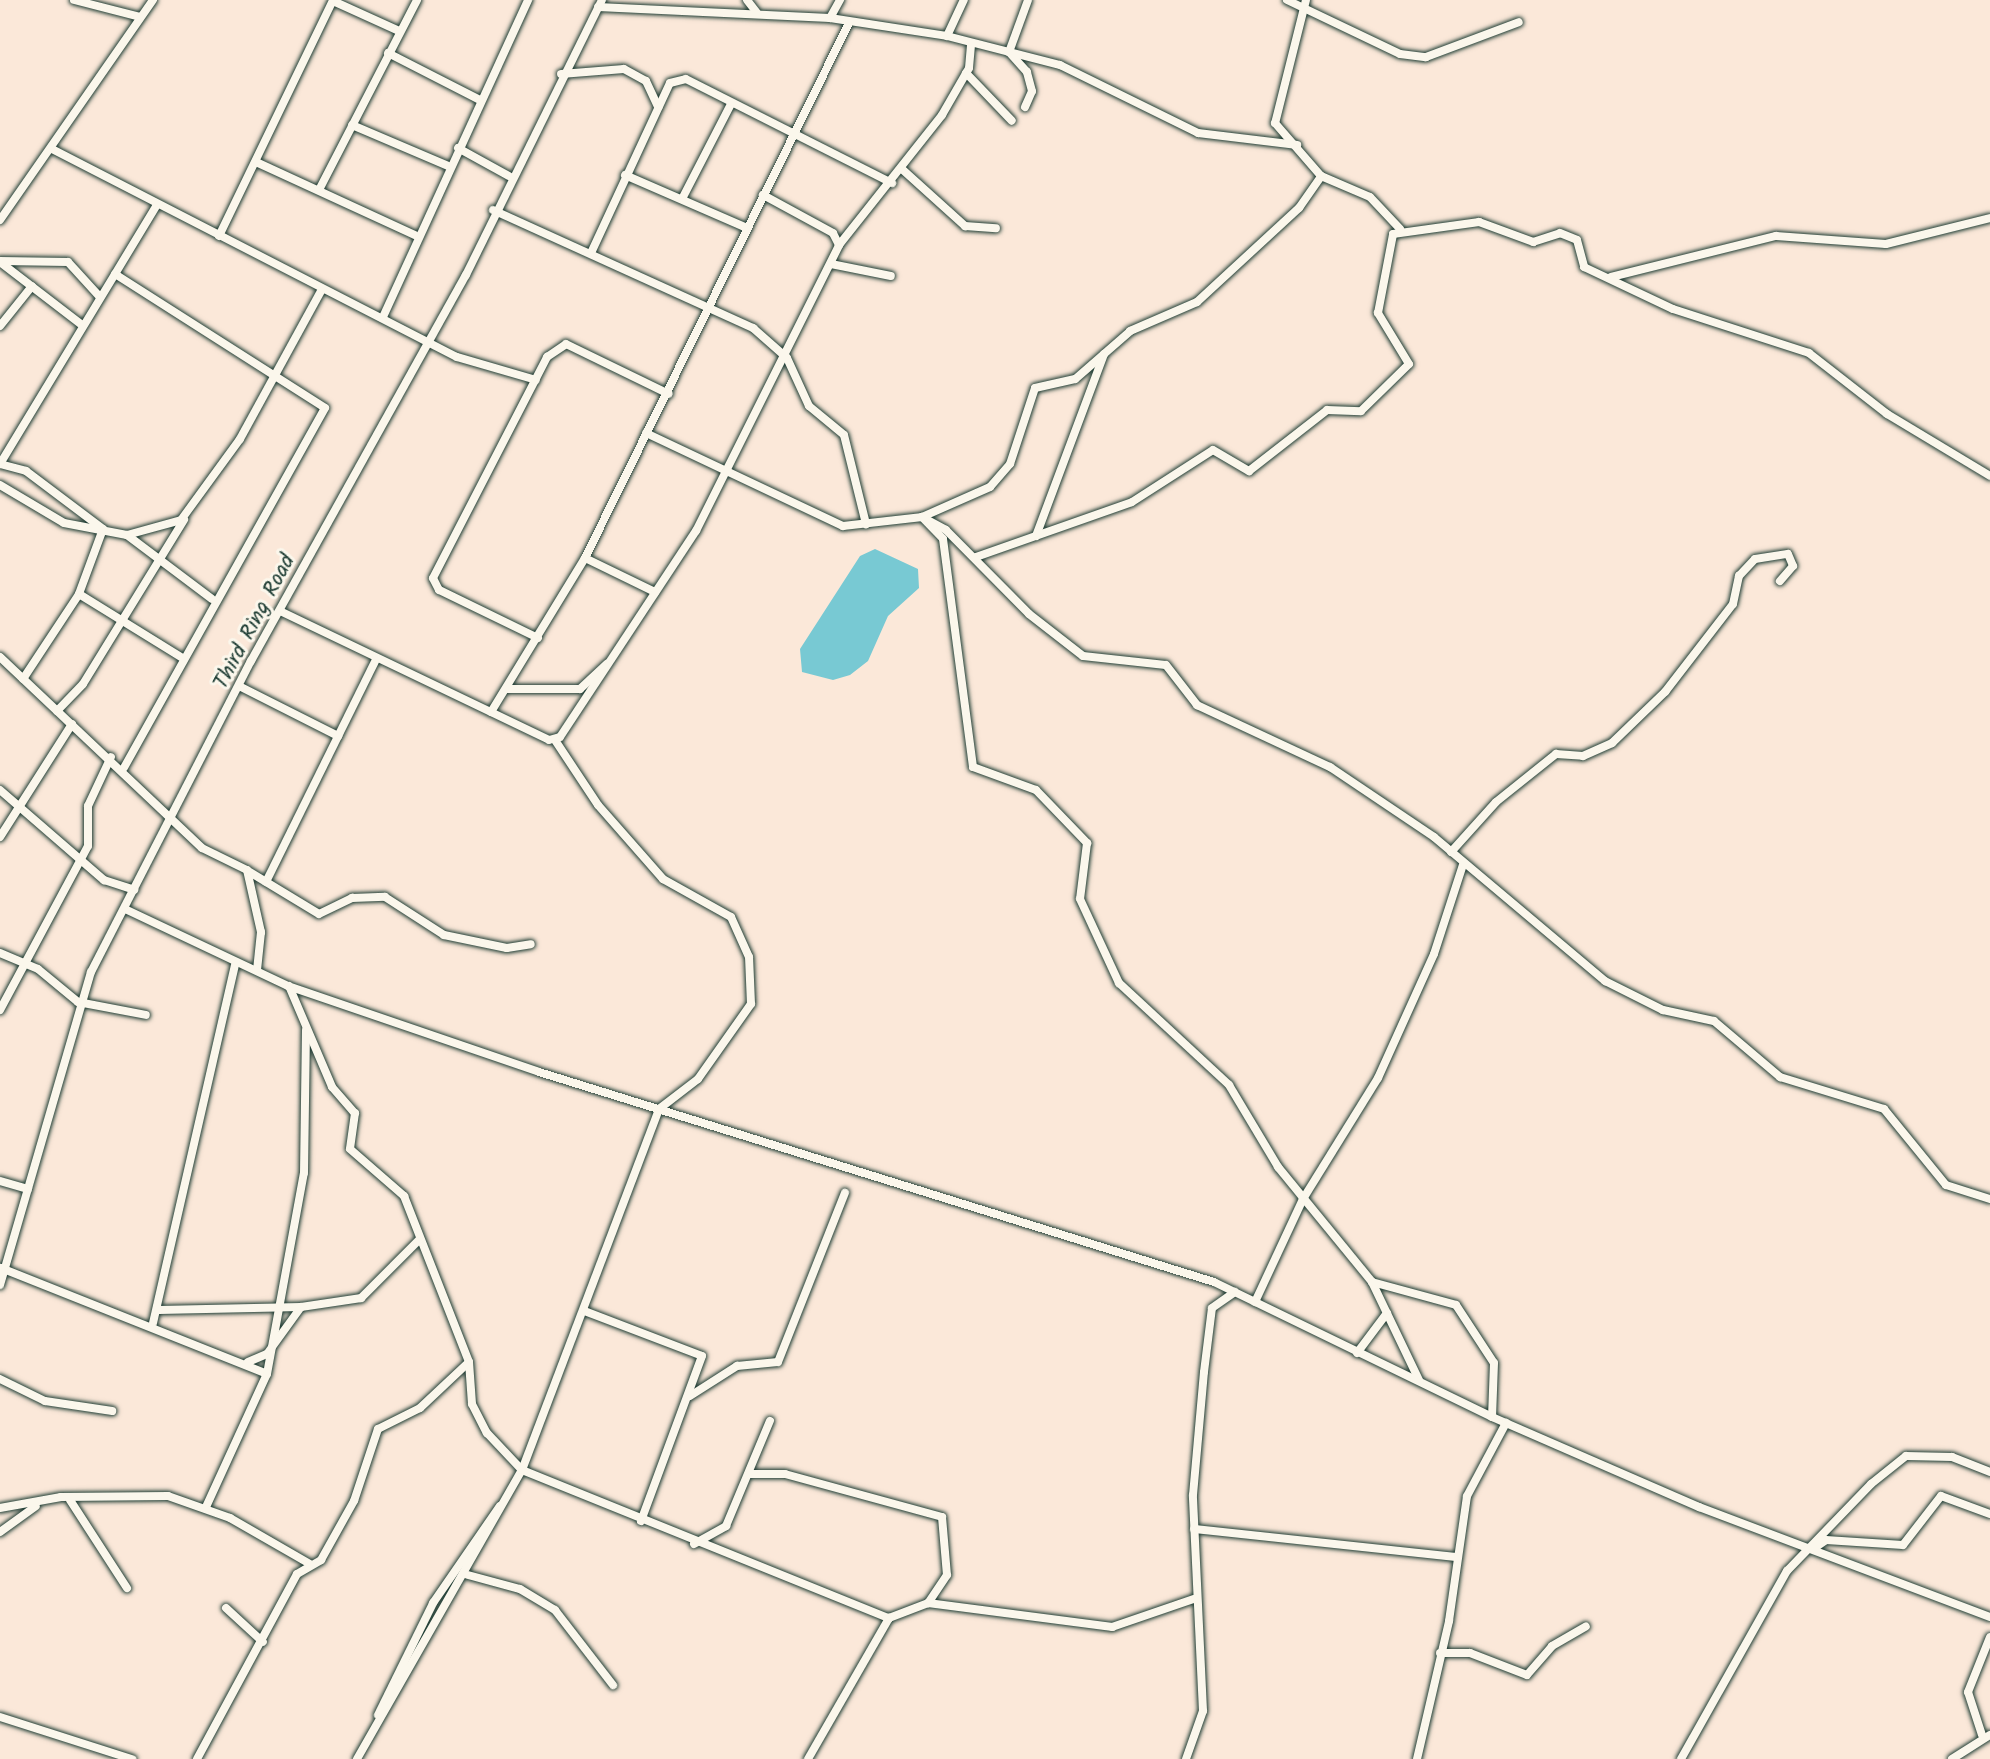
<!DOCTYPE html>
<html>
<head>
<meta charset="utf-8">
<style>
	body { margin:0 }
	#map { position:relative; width:1990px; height:1759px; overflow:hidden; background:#fbe8d9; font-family:Kalam,sans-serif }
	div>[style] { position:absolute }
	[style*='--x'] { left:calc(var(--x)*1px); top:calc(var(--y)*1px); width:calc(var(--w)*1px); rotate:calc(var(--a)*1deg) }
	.water>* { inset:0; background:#78c9d3 }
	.roads { filter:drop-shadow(0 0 2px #1f3d34) drop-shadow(0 0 2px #1f3d34) }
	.minor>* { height:8px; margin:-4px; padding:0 4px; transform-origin:4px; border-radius:4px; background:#fbf7ec }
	span { translate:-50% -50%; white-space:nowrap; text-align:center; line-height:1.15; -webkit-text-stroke:6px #fbf7ec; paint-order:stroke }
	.street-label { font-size:22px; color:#1f3d34 }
</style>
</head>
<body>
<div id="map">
	<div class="water">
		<i style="clip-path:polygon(875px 549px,918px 569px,919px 588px,888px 616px,868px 661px,850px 675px,833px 680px,802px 672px,800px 649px,860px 556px)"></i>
	</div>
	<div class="roads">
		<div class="minor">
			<i style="--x:74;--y:0;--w:68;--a:14.4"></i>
			<i style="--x:747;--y:0;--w:16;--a:52"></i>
			<i style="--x:1287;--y:0;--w:125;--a:25.5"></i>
			<i style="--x:1400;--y:54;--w:26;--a:7"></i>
			<i style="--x:1426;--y:57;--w:99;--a:-20.6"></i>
			<i style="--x:1306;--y:0;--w:127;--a:104.1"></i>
			<i style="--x:1275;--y:123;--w:70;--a:49"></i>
			<i style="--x:1321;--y:176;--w:53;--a:23.2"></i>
			<i style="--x:1370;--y:197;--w:44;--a:46.8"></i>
			<i style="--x:333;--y:1;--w:72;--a:24.4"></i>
			<i style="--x:598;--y:7;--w:232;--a:2.7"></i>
			<i style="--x:830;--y:18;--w:118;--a:8.7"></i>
			<i style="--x:947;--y:36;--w:117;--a:14.4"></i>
			<i style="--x:1060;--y:65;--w:154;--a:26.2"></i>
			<i style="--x:1198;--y:133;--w:100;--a:6.9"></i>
			<i style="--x:830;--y:18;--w:21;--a:-61"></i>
			<i style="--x:947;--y:36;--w:40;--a:-65"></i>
			<i style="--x:388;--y:53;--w:103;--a:27.1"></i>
			<i style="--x:966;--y:73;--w:66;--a:46.2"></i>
			<i style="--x:561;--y:74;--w:63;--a:-4.5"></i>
			<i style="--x:624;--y:69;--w:25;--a:29"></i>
			<i style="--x:646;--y:81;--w:29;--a:65"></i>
			<i style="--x:1025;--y:107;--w:17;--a:-66"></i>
			<i style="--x:1032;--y:91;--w:20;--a:-105"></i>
			<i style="--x:1027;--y:72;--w:27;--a:-132"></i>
			<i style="--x:1009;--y:52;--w:55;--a:-69.9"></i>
			<i style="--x:352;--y:125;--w:104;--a:23.1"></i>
			<i style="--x:458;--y:148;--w:58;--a:28.8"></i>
			<i style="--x:52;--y:149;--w:455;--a:27.2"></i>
			<i style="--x:457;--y:357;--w:82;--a:16.2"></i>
			<i style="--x:256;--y:162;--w:175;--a:24.7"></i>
			<i style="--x:903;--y:170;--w:84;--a:42.1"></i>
			<i style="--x:965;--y:226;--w:31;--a:4"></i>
			<i style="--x:625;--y:175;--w:133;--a:23.5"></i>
			<i style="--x:319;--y:190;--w:214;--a:-62.7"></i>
			<i style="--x:682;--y:199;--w:107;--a:-62.7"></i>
			<i style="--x:493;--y:210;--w:286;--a:24.4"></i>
			<i style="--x:753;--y:328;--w:45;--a:41.4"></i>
			<i style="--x:787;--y:358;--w:53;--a:65.4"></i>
			<i style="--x:809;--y:406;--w:45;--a:39.6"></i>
			<i style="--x:844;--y:435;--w:92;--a:76.1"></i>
			<i style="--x:0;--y:220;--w:268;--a:-55.2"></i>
			<i style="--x:219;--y:236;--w:262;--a:-64.2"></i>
			<i style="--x:839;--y:245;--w:166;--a:-51.6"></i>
			<i style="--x:942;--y:115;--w:54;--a:-60.1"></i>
			<i style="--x:969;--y:68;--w:25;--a:-85"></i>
			<i style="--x:591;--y:253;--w:187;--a:-65.1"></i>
			<i style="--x:670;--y:83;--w:16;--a:-14"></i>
			<i style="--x:686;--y:79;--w:231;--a:26.8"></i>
			<i style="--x:0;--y:261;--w:68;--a:0.8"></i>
			<i style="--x:68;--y:262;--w:46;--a:47.6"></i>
			<i style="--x:0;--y:262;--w:103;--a:37.5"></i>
			<i style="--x:831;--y:264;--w:61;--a:11.3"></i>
			<i style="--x:115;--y:274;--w:249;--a:32.5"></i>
			<i style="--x:325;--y:408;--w:412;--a:119.2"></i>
			<i style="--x:1611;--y:277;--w:170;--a:-14"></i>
			<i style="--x:1776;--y:236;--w:110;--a:4.2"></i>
			<i style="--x:1886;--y:244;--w:107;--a:-14"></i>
			<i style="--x:383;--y:317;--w:349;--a:-65.4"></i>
			<i style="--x:0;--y:326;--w:51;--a:-51.3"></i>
			<i style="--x:1104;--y:354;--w:38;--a:139"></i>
			<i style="--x:1075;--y:379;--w:41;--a:167.3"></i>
			<i style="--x:1035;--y:388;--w:80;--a:108.2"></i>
			<i style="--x:1010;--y:464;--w:30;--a:131"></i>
			<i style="--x:990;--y:487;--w:74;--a:156.2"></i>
			<i style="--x:922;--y:517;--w:30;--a:46"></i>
			<i style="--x:943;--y:539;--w:230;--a:82.5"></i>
			<i style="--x:973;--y:767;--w:67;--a:20.1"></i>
			<i style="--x:1036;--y:790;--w:74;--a:46.1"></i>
			<i style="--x:1087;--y:843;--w:56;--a:97.1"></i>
			<i style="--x:1080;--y:899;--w:93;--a:65.1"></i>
			<i style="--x:1119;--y:983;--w:150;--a:42.8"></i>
			<i style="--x:1229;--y:1085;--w:96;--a:59.1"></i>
			<i style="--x:1278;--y:1167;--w:149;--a:50.7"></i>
			<i style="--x:1372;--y:1282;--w:87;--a:15.3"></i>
			<i style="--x:1456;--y:1305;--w:69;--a:56.8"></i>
			<i style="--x:1494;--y:1363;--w:54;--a:92.1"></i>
			<i style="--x:646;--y:433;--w:218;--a:25.3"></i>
			<i style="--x:843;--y:526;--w:80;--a:-6.5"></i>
			<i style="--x:922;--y:517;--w:27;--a:28"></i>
			<i style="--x:946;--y:530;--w:118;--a:45.3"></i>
			<i style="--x:1029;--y:614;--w:68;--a:37.9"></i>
			<i style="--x:1083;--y:656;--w:83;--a:6.2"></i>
			<i style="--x:1166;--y:665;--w:51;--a:52.2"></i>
			<i style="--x:1197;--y:705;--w:147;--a:25"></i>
			<i style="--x:1330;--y:767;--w:125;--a:33.9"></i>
			<i style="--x:1434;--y:837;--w:224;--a:40.1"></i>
			<i style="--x:1605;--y:981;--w:65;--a:26.6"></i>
			<i style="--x:1663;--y:1010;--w:52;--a:12.2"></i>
			<i style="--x:1714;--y:1021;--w:87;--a:40.3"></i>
			<i style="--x:1780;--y:1077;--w:109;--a:17.1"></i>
			<i style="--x:1884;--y:1109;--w:98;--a:50.8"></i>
			<i style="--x:1946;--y:1185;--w:46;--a:17.7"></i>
			<i style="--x:0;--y:464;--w:301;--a:-58.8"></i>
			<i style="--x:0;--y:464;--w:27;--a:15"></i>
			<i style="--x:26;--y:471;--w:96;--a:37"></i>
			<i style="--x:103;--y:529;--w:69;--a:110.3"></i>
			<i style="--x:0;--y:485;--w:74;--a:30.7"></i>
			<i style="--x:64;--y:523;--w:64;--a:10.8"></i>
			<i style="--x:127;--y:535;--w:56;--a:-15.5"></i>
			<i style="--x:181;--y:520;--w:100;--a:-53.9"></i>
			<i style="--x:240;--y:439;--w:171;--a:-61.3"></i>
			<i style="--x:127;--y:535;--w:106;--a:37"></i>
			<i style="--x:1036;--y:536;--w:194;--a:-69.5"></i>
			<i style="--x:1104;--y:354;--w:35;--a:-41"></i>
			<i style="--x:1130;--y:331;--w:73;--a:-23.4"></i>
			<i style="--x:1197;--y:302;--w:139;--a:-42.7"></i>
			<i style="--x:1299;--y:208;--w:39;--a:-55"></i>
			<i style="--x:976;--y:557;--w:165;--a:-19.4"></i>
			<i style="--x:1132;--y:502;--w:96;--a:-32.7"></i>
			<i style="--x:1213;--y:450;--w:42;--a:30.3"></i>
			<i style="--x:1249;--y:471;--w:99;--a:-38"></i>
			<i style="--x:1327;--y:410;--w:34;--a:2"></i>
			<i style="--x:1361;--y:411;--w:67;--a:-44.4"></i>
			<i style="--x:1409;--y:364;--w:60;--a:-121.3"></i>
			<i style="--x:1378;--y:313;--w:80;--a:-79.2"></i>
			<i style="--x:1393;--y:234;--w:87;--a:-7.9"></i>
			<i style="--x:1479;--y:222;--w:58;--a:20.3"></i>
			<i style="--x:1533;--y:242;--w:28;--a:-18"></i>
			<i style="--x:1560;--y:233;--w:18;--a:22"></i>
			<i style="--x:1577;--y:240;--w:28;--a:75"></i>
			<i style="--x:1584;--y:267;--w:98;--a:25.3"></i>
			<i style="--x:1673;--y:309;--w:143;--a:17.9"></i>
			<i style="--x:1809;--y:353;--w:99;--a:38"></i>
			<i style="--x:1887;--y:414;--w:120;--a:31"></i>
			<i style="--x:585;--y:558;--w:78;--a:25.9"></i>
			<i style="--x:280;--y:611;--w:298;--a:25.6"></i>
			<i style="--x:549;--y:740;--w:11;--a:-15"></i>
			<i style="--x:560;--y:737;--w:247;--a:-56.6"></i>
			<i style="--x:696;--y:531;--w:320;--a:-63.4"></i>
			<i style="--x:839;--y:245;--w:13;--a:-117"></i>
			<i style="--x:833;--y:233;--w:80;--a:-151.5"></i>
			<i style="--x:538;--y:638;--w:110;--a:-154.1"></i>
			<i style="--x:439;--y:590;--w:13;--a:-117"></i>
			<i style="--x:433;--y:578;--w:249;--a:-62.7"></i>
			<i style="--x:547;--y:357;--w:23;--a:-34"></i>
			<i style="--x:566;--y:344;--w:114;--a:25.9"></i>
			<i style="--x:0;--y:657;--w:278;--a:43.4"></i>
			<i style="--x:202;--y:848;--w:50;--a:26.1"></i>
			<i style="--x:247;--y:870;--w:64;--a:77.3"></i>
			<i style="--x:261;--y:932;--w:36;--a:96"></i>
			<i style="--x:23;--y:679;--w:102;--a:-56.6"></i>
			<i style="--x:79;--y:594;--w:120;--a:31.7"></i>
			<i style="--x:241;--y:687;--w:109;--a:26.8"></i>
			<i style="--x:506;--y:689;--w:74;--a:0"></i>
			<i style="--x:580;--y:689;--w:37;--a:-43"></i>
			<i style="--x:57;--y:711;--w:37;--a:-46"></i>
			<i style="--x:83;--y:684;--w:193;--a:-58.4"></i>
			<i style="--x:491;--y:712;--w:180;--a:-58.6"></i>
			<i style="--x:585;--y:558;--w:597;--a:-63.74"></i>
			<i style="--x:0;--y:790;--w:138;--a:40.9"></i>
			<i style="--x:104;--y:880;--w:32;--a:18"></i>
			<i style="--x:0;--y:837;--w:134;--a:-57.5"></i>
			<i style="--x:1451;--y:852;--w:67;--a:-48"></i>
			<i style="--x:1496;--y:802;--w:77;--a:-38.7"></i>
			<i style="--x:1556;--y:754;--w:27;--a:4"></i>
			<i style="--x:1583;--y:756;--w:32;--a:-24"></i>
			<i style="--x:1612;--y:743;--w:74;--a:-43.9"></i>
			<i style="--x:1665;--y:692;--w:111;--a:-52.3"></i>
			<i style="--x:1733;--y:604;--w:29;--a:-78"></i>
			<i style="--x:1739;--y:576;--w:23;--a:-47"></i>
			<i style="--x:1755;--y:559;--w:33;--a:-9"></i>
			<i style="--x:1788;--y:554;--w:13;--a:67"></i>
			<i style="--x:1793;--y:566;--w:20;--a:131"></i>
			<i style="--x:248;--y:871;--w:83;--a:31.2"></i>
			<i style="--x:319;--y:914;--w:37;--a:-26"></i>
			<i style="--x:352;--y:898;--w:33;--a:-2"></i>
			<i style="--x:385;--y:897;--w:70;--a:32.8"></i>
			<i style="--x:444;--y:935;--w:64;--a:11.7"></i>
			<i style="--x:507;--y:948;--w:24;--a:-9"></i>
			<i style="--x:266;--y:882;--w:249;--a:-63.7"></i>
			<i style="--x:125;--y:909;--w:180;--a:25.3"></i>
			<i style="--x:288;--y:986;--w:265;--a:18.9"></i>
			<i style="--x:539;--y:1072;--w:707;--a:17.28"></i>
			<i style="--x:1214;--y:1282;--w:309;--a:25.9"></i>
			<i style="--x:1492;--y:1417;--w:226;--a:23.5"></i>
			<i style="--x:1699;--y:1507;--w:311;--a:20.7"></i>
			<i style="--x:0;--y:953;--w:41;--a:22.8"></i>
			<i style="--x:38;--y:969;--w:52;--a:39.5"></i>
			<i style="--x:78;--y:1002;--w:69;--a:10.8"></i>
			<i style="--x:289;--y:986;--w:110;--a:66.9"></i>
			<i style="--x:332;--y:1087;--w:35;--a:49"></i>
			<i style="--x:355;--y:1113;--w:36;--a:98"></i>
			<i style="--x:350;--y:1149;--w:72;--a:41"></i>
			<i style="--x:404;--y:1196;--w:178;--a:68.6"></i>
			<i style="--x:469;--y:1362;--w:42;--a:85.9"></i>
			<i style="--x:472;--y:1404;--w:33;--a:63"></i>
			<i style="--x:487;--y:1433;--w:51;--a:46.6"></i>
			<i style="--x:522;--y:1470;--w:396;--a:22"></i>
			<i style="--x:889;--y:1618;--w:42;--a:-21"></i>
			<i style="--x:928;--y:1603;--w:186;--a:7.4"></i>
			<i style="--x:1112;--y:1627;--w:87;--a:-18.9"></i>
			<i style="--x:0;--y:1010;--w:186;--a:-61.8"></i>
			<i style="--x:88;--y:846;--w:40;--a:-90"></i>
			<i style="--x:88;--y:806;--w:54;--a:-64.9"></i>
			<i style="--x:0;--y:1181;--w:29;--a:16"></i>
			<i style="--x:1;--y:1268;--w:286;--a:21.7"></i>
			<i style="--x:1372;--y:1282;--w:109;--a:64.4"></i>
			<i style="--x:0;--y:1285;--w:326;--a:-73.8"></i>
			<i style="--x:91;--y:972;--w:350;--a:-62.8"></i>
			<i style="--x:251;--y:661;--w:442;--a:-60.9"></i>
			<i style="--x:466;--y:275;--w:307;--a:-63.7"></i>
			<i style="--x:1255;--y:1302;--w:114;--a:-65"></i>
			<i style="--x:1303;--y:1199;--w:142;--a:-58.2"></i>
			<i style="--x:1378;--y:1078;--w:136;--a:-65.7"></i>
			<i style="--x:1434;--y:954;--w:94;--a:-72"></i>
			<i style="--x:159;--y:1310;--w:142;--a:-1.2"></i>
			<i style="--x:587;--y:1312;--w:123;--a:20.9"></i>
			<i style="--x:702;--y:1356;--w:176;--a:110.3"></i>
			<i style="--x:153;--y:1323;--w:370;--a:-77.1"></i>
			<i style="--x:1357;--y:1353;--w:50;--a:-53.1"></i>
			<i style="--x:248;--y:1362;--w:21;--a:-23"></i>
			<i style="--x:267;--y:1354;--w:58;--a:-54.1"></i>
			<i style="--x:301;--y:1307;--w:61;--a:-8.5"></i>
			<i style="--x:361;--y:1298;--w:82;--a:-45"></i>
			<i style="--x:0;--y:1379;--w:50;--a:26.1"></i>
			<i style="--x:45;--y:1401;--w:68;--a:8.5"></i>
			<i style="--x:690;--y:1396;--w:56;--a:-32.6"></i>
			<i style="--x:737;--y:1366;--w:41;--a:-5.6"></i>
			<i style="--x:778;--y:1362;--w:182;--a:-68.4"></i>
			<i style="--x:750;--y:1474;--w:35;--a:0"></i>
			<i style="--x:785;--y:1474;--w:163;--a:15.3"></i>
			<i style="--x:942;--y:1517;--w:58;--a:85.1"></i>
			<i style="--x:947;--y:1575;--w:34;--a:124"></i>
			<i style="--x:70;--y:1500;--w:105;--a:57.1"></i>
			<i style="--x:206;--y:1507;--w:146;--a:-65.4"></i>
			<i style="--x:267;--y:1374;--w:204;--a:-79.6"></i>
			<i style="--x:304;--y:1173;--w:143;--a:-89.2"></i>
			<i style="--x:0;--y:1508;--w:62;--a:-10.2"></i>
			<i style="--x:61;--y:1497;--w:107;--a:-0.5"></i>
			<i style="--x:168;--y:1496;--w:66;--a:19.5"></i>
			<i style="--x:230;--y:1518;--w:92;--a:29.9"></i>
			<i style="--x:1194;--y:1529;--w:264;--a:6.1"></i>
			<i style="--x:0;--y:1532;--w:44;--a:-35.8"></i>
			<i style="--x:694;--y:1544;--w:37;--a:-29"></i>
			<i style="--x:726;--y:1526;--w:114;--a:-67.3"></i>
			<i style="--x:1816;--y:1547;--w:12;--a:-35"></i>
			<i style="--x:1826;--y:1540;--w:77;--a:3.7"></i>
			<i style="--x:1903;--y:1545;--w:62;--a:-52.2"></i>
			<i style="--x:1941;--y:1496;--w:52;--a:20.2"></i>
			<i style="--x:468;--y:1575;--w:54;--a:15.1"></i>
			<i style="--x:520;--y:1589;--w:41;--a:31"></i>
			<i style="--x:555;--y:1610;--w:95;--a:52.3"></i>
			<i style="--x:226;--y:1608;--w:50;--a:42.6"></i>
			<i style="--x:1440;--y:1653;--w:30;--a:0"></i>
			<i style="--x:1470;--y:1653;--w:61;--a:21.1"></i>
			<i style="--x:1527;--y:1675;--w:38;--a:-49"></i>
			<i style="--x:1552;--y:1646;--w:39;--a:-30"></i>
			<i style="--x:378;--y:1715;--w:125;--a:-63.8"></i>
			<i style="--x:433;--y:1603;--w:118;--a:-55.4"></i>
			<i style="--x:0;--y:1717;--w:139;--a:17.7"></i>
			<i style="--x:1982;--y:1735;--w:45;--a:-108"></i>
			<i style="--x:1968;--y:1692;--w:59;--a:-68.2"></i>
			<i style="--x:197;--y:1759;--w:210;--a:-61.6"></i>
			<i style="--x:297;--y:1574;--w:28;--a:-30"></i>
			<i style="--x:321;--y:1560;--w:68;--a:-60.8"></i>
			<i style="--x:354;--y:1501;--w:76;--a:-71.6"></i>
			<i style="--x:378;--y:1429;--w:47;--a:-26.6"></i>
			<i style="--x:420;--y:1408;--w:67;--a:-43.2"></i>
			<i style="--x:357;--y:1759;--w:333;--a:-60.3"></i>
			<i style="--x:522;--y:1470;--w:386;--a:-69.2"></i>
			<i style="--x:659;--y:1109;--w:49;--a:-37.6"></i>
			<i style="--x:698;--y:1079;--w:92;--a:-54.8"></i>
			<i style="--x:751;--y:1004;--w:47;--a:-92.4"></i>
			<i style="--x:749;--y:957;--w:44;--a:-114.2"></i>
			<i style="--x:731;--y:917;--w:78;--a:-150.8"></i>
			<i style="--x:663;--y:879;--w:98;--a:-131.3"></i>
			<i style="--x:598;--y:805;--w:78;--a:-123.5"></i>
			<i style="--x:808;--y:1759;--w:163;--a:-60.1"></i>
			<i style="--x:1186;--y:1759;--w:51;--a:-70.5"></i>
			<i style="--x:1203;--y:1711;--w:216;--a:-92.7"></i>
			<i style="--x:1193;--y:1495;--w:123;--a:-84.9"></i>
			<i style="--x:1204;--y:1372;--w:64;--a:-82.9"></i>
			<i style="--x:1212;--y:1308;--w:28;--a:-35"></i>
			<i style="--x:1417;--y:1759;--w:142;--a:-76.9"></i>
			<i style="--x:1449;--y:1621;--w:126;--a:-81.8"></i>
			<i style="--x:1467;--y:1496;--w:83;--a:-61.9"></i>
			<i style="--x:1681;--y:1759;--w:216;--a:-60.6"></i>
			<i style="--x:1787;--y:1571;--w:121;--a:-46"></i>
			<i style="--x:1871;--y:1484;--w:45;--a:-38.7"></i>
			<i style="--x:1906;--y:1456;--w:46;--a:1.2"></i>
			<i style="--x:1952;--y:1457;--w:41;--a:21.5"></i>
			<i style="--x:1952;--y:1759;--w:45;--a:-32.3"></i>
		</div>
	</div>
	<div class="street-label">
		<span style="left:255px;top:622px;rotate:-62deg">Third Ring Road</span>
	</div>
</div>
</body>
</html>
